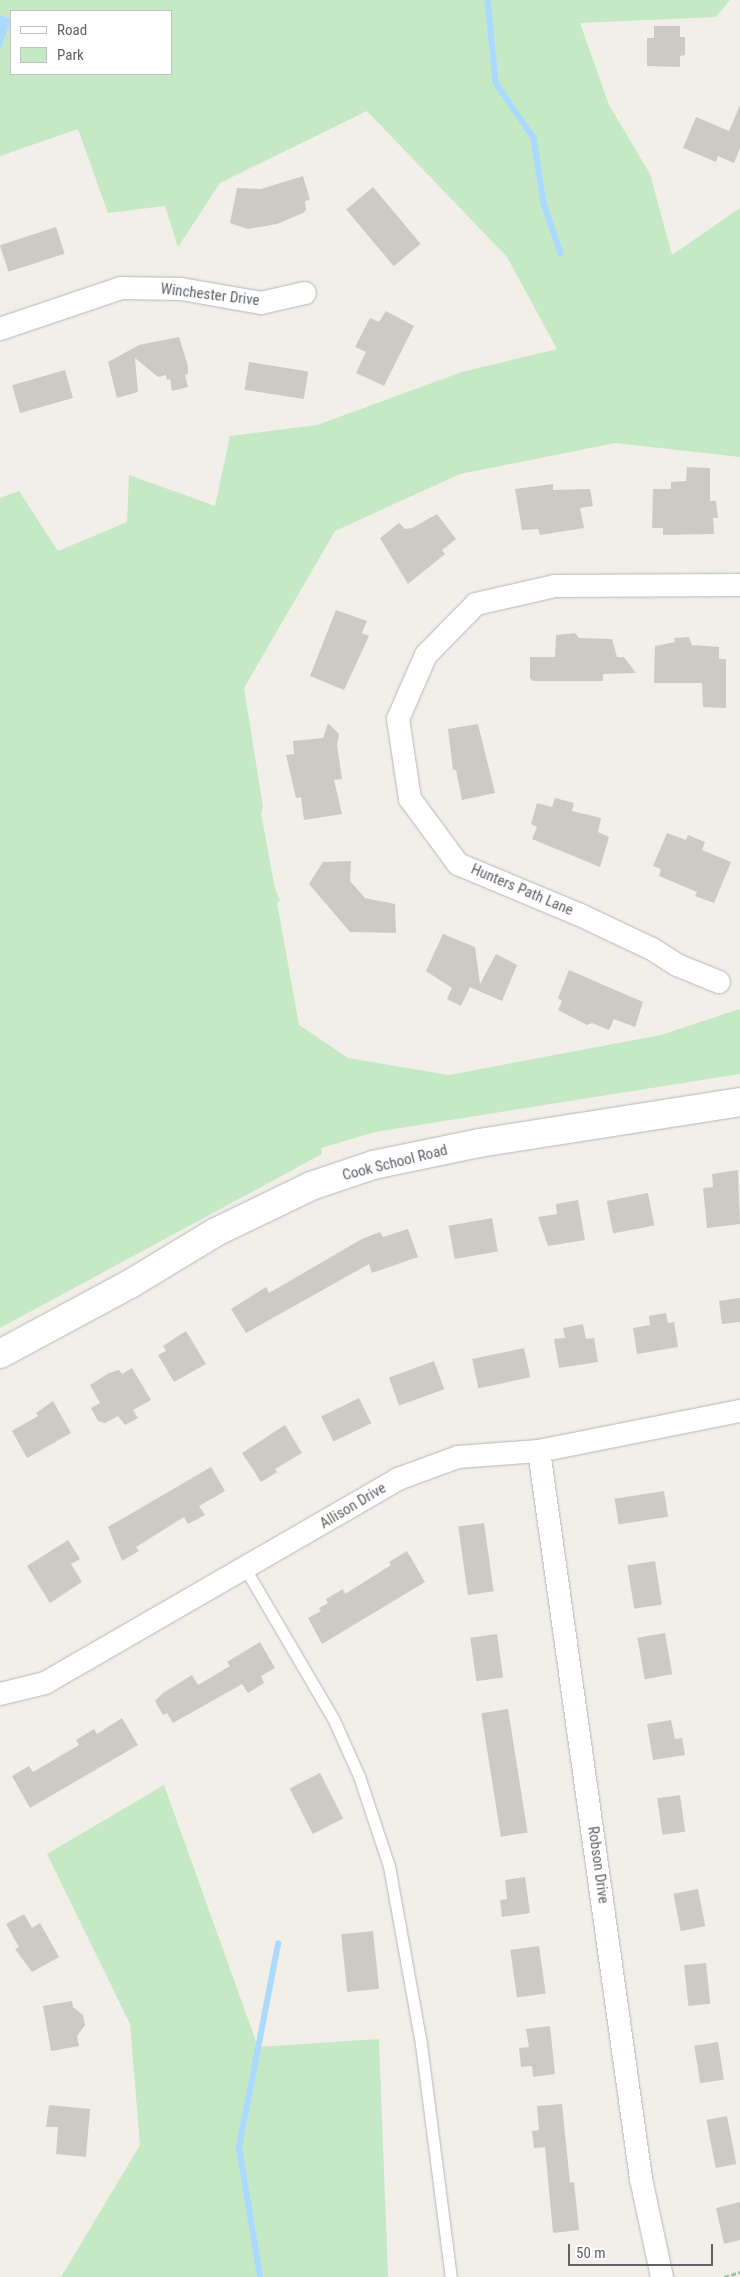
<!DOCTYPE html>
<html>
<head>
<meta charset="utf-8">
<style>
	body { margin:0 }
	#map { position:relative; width:740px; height:2277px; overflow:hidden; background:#f1efe8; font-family:"Roboto Condensed",sans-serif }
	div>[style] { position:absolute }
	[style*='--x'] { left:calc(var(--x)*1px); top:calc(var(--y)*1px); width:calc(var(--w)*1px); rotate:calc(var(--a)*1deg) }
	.green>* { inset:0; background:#c5e8c5 }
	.water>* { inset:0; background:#aadaff; transform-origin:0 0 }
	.stream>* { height:5.5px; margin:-2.75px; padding:0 2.75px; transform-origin:2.75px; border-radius:2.75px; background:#aadaff }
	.building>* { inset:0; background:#cccac5; transform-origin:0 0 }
	.path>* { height:3px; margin-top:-1.5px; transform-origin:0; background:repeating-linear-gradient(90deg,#9cc7a9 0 5px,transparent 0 7.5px) }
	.roads { filter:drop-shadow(0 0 1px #b5b8bc) drop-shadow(0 0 1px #b5b8bc) }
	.service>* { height:11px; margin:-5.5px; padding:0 5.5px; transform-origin:5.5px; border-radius:5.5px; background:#fff }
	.minor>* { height:22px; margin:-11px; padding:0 11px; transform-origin:11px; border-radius:11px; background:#fff }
	.tertiary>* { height:28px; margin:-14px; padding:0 14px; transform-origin:14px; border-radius:14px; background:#fff }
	span { translate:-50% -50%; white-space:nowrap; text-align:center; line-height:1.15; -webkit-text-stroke:5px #fff; paint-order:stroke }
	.street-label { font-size:15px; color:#5f6368 }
	.legend { position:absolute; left:10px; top:10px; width:162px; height:65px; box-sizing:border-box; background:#fff; border:1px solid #bfc1c3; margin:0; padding:6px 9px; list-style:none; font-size:15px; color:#5f6368 }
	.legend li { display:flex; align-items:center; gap:10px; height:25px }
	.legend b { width:25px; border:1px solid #bfc1c3 }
	.scale { position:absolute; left:568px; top:2244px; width:145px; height:22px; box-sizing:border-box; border:2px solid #5f6368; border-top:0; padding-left:6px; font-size:15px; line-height:18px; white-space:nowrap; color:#5f6368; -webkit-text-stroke:4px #fff; paint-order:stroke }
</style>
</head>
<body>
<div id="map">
	<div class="green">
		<i style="clip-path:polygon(evenodd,0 0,730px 0,716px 17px,580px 23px,609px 105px,650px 174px,672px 255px,740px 208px,740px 457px,615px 443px,460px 474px,335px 531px,244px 688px,263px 807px,261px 813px,275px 889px,280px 900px,277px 903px,299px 1025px,348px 1058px,449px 1075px,661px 1035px,740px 1009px,740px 1074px,375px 1132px,321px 1148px,322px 1154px,0 1328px,0 498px,19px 491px,58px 551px,127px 522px,129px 475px,215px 506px,230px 436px,317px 425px,462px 372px,557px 349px,507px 257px,367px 111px,220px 183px,178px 247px,165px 206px,108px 213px,78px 129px,0 156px,0 0,11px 11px,171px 11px,171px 74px,11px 74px,11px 11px)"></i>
		<i style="clip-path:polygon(164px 1785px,258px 2047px,379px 2039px,388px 2277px,61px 2277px,140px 2145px,130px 2024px,47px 1854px)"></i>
	</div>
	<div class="water">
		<i style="left:0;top:15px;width:12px;height:57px;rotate:20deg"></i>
	</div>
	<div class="stream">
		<i style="--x:488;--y:0;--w:83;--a:84.5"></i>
		<i style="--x:496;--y:83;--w:67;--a:55.4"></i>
		<i style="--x:534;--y:138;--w:67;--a:81.4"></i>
		<i style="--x:544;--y:204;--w:52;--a:70.9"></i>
		<i style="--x:260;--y:2277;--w:132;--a:-99.2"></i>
		<i style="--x:239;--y:2147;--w:207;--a:-79.1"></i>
	</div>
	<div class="building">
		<i style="clip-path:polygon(654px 26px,680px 26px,680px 37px,685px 37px,685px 55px,680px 56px,680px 67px,647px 66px,647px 38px,654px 38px)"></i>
		<i style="clip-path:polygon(740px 105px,740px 148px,734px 163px,718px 156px,716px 162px,683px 148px,696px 117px,729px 131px)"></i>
		<i style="clip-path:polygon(303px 176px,310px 200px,305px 201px,306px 210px,303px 213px,277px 224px,248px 229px,230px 223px,237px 188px,261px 189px)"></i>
		<i style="left:373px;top:187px;width:74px;height:35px;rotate:50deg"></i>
		<i style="left:56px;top:227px;width:28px;height:59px;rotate:72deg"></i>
		<i style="clip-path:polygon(386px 311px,414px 326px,384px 386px,356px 373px,366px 352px,355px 347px,370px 318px,379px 322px)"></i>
		<i style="clip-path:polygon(179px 337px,188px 366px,188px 374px,185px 375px,188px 387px,172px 391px,170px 379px,167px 380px,166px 375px,158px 377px,135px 358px,138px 392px,117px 398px,108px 362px,139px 345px)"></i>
		<i style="left:249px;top:362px;width:60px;height:28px;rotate:9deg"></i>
		<i style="left:65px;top:370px;width:29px;height:55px;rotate:74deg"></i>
		<i style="clip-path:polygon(687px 467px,710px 468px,710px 501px,716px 501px,718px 518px,713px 518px,714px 534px,663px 535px,663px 528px,652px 528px,653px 489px,671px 489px,671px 482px,686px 481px)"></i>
		<i style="clip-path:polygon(553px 484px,553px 490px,590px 489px,593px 506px,580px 508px,584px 528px,540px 535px,538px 529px,522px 530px,515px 489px)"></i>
		<i style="clip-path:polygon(437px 514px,456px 539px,442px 550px,445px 554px,408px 584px,380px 538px,399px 523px,405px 529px,412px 528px)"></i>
		<i style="clip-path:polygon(336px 610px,367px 621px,362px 633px,369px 636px,344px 690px,310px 676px)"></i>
		<i style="clip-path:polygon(575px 633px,579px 638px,612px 639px,617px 657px,624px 657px,636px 673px,603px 674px,603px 681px,533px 681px,530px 678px,530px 657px,555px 657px,556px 635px)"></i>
		<i style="clip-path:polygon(689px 637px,692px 645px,719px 647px,719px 659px,726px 659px,726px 708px,703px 707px,702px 683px,654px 683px,655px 646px,675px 642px,674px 638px)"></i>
		<i style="clip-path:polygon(328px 723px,339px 734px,337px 745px,342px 779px,334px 780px,342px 814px,304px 820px,301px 797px,296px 798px,286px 755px,294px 754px,293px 741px,323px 738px)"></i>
		<i style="clip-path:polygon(478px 724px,495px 793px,462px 800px,456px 770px,453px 770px,448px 729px)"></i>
		<i style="clip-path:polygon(555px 798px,574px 803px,572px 811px,601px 818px,598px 832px,609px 837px,600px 867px,532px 839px,537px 827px,531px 824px,537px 803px,552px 807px)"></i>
		<i style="clip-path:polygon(667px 833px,686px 840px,688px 835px,705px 842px,702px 850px,731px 862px,714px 903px,695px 896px,697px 892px,659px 876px,661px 869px,653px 866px)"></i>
		<i style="clip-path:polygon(351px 861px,350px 881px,365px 898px,395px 904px,396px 933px,350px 932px,309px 884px,323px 862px)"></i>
		<i style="clip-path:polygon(443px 934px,475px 947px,480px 984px,496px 954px,517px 965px,502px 1001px,470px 987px,461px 1006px,447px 999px,452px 988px,426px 971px)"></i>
		<i style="clip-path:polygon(569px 970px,643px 1002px,635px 1027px,614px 1019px,609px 1030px,592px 1023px,587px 1025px,558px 1010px,562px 1001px,558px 998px)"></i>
		<i style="clip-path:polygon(738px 1170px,740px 1224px,707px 1228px,703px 1188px,713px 1187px,712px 1174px)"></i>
		<i style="left:648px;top:1193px;width:33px;height:42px;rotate:79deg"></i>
		<i style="clip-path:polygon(578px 1200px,585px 1240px,548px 1246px,538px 1217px,557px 1214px,556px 1204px)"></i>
		<i style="left:492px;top:1218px;width:34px;height:44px;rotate:80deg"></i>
		<i style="clip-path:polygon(408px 1229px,418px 1257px,372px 1273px,369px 1264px,246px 1333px,231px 1309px,266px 1287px,269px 1293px,362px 1239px,380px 1232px,383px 1237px)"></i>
		<i style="clip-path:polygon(740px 1298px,740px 1322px,722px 1324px,719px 1301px)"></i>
		<i style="clip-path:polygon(666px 1313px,668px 1323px,674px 1322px,678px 1347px,637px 1354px,633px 1328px,650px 1325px,649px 1316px)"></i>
		<i style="clip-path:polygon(583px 1324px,586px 1339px,594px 1338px,598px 1362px,559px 1368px,554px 1339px,565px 1338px,563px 1328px)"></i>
		<i style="clip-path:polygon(186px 1331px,206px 1364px,174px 1382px,158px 1355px,166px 1351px,163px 1346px)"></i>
		<i style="left:524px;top:1348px;width:30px;height:53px;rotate:78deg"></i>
		<i style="left:434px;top:1361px;width:30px;height:48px;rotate:70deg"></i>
		<i style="clip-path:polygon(132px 1368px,151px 1400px,133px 1410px,138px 1418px,125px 1425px,118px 1416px,105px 1423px,98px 1421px,91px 1408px,100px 1403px,90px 1385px,109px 1373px,119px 1370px,122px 1374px)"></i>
		<i style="left:359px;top:1398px;width:28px;height:42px;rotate:64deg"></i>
		<i style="clip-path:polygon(53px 1401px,71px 1433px,27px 1458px,12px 1431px,38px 1416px,36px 1413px)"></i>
		<i style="clip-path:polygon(285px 1425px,302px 1453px,275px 1469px,277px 1472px,261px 1482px,242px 1453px)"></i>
		<i style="clip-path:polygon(211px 1467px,225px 1491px,199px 1506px,205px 1515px,188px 1524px,184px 1517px,136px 1547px,139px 1551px,122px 1561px,108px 1527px)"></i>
		<i style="left:664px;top:1491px;width:26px;height:50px;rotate:81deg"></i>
		<i style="left:484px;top:1523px;width:69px;height:26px;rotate:82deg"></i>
		<i style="clip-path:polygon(68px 1540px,80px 1559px,71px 1564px,82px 1582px,50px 1603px,27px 1566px)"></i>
		<i style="clip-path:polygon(407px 1551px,425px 1582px,322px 1644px,308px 1618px,321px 1611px,319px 1608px,328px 1603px,326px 1599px,343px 1589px,345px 1594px,391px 1565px,389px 1562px)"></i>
		<i style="left:655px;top:1561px;width:44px;height:28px;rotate:81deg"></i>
		<i style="left:665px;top:1633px;width:42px;height:28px;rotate:80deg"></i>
		<i style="left:497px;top:1634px;width:44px;height:27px;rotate:82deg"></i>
		<i style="clip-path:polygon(260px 1642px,275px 1668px,261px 1676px,264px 1683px,248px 1693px,242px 1684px,173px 1723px,167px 1713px,163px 1715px,155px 1701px,163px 1693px,192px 1675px,198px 1685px,230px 1666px,227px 1662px)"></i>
		<i style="left:508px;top:1709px;width:125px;height:27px;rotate:81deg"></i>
		<i style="clip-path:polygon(122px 1718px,138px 1745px,30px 1808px,12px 1776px,29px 1766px,33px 1772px,79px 1745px,76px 1740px,94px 1729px,97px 1734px)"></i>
		<i style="clip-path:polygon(671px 1720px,675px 1739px,682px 1738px,685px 1755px,653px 1760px,647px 1724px)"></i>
		<i style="left:320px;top:1773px;width:51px;height:34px;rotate:63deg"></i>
		<i style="left:680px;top:1795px;width:37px;height:23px;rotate:82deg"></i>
		<i style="clip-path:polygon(525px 1877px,530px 1913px,502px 1917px,500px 1900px,507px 1899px,505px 1880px)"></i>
		<i style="left:698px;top:1889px;width:38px;height:25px;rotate:79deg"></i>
		<i style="clip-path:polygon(24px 1914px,32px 1928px,40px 1923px,59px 1957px,32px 1972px,15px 1949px,19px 1947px,6px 1924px)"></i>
		<i style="left:373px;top:1931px;width:58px;height:32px;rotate:84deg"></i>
		<i style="left:539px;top:1946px;width:48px;height:29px;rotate:82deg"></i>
		<i style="left:706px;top:1963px;width:41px;height:22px;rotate:84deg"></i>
		<i style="clip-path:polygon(72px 2001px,73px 2007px,83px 2015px,85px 2025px,77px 2036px,79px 2046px,51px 2051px,43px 2006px)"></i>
		<i style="clip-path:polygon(550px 2026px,555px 2074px,533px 2077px,532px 2066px,521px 2067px,519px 2048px,529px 2047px,526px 2029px)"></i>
		<i style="left:718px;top:2042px;width:38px;height:24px;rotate:81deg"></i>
		<i style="clip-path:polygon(562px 2104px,570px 2183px,574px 2182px,579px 2230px,553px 2233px,545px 2147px,534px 2148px,532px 2131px,539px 2130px,537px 2106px)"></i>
		<i style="clip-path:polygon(49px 2105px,90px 2109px,86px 2157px,56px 2154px,58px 2127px,46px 2127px)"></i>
		<i style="left:727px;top:2116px;width:49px;height:21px;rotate:79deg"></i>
		<i style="clip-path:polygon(740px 2202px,740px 2240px,724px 2244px,716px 2208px)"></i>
	</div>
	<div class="path">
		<i style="--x:724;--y:2277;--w:17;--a:-17"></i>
	</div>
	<div class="roads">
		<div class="service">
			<i style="--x:246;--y:1570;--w:172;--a:59.6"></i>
			<i style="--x:333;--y:1718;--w:64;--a:65.9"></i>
			<i style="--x:359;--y:1776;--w:95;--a:71.6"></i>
			<i style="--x:389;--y:1866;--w:181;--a:79.8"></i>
			<i style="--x:421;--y:2044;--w:235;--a:82.7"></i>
		</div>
		<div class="minor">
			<i style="--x:0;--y:329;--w:128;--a:-18.7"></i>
			<i style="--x:121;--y:288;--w:60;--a:1"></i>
			<i style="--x:181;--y:289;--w:81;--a:9.9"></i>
			<i style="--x:261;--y:303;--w:45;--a:-12.8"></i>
			<i style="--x:719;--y:982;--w:45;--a:-158"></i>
			<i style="--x:677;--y:965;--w:30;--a:-147"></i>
			<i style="--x:652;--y:949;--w:80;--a:-154.7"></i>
			<i style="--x:580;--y:915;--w:132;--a:-157.3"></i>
			<i style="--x:458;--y:864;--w:81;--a:-126.4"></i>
			<i style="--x:410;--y:799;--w:81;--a:-98.5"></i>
			<i style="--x:398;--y:719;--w:70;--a:-66.4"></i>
			<i style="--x:426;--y:655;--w:71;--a:-45.6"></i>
			<i style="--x:476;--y:604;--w:81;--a:-12.8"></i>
			<i style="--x:555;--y:586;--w:185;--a:-0.3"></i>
			<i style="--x:539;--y:1451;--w:735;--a:82.02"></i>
			<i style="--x:641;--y:2179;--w:100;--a:77.9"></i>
			<i style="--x:0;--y:1694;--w:46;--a:-13.7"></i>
			<i style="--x:45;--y:1683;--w:408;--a:-30"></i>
			<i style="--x:398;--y:1479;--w:64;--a:-20.1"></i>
			<i style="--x:458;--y:1457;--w:81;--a:-4.2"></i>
			<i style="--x:539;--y:1451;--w:205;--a:-11.3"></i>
		</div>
		<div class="tertiary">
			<i style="--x:0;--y:1354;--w:148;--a:-28.3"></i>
			<i style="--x:130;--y:1284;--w:100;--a:-31.2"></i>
			<i style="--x:216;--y:1232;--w:106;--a:-25.8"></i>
			<i style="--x:311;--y:1186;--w:65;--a:-18.7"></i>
			<i style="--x:373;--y:1165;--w:108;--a:-11.7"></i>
			<i style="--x:479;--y:1143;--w:264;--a:-8.9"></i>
		</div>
	</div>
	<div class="street-label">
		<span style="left:210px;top:295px;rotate:7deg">Winchester Drive</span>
		<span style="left:522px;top:890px;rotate:23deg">Hunters Path Lane</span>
		<span style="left:395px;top:1163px;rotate:-14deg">Cook School Road</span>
		<span style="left:353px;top:1506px;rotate:-31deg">Allison Drive</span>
		<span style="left:598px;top:1865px;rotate:82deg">Robson Drive</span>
	</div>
	<ul class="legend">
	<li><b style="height:6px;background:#fff"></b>Road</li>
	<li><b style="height:14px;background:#c5e8c5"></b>Park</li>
	</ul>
	<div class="scale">50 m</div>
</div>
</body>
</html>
